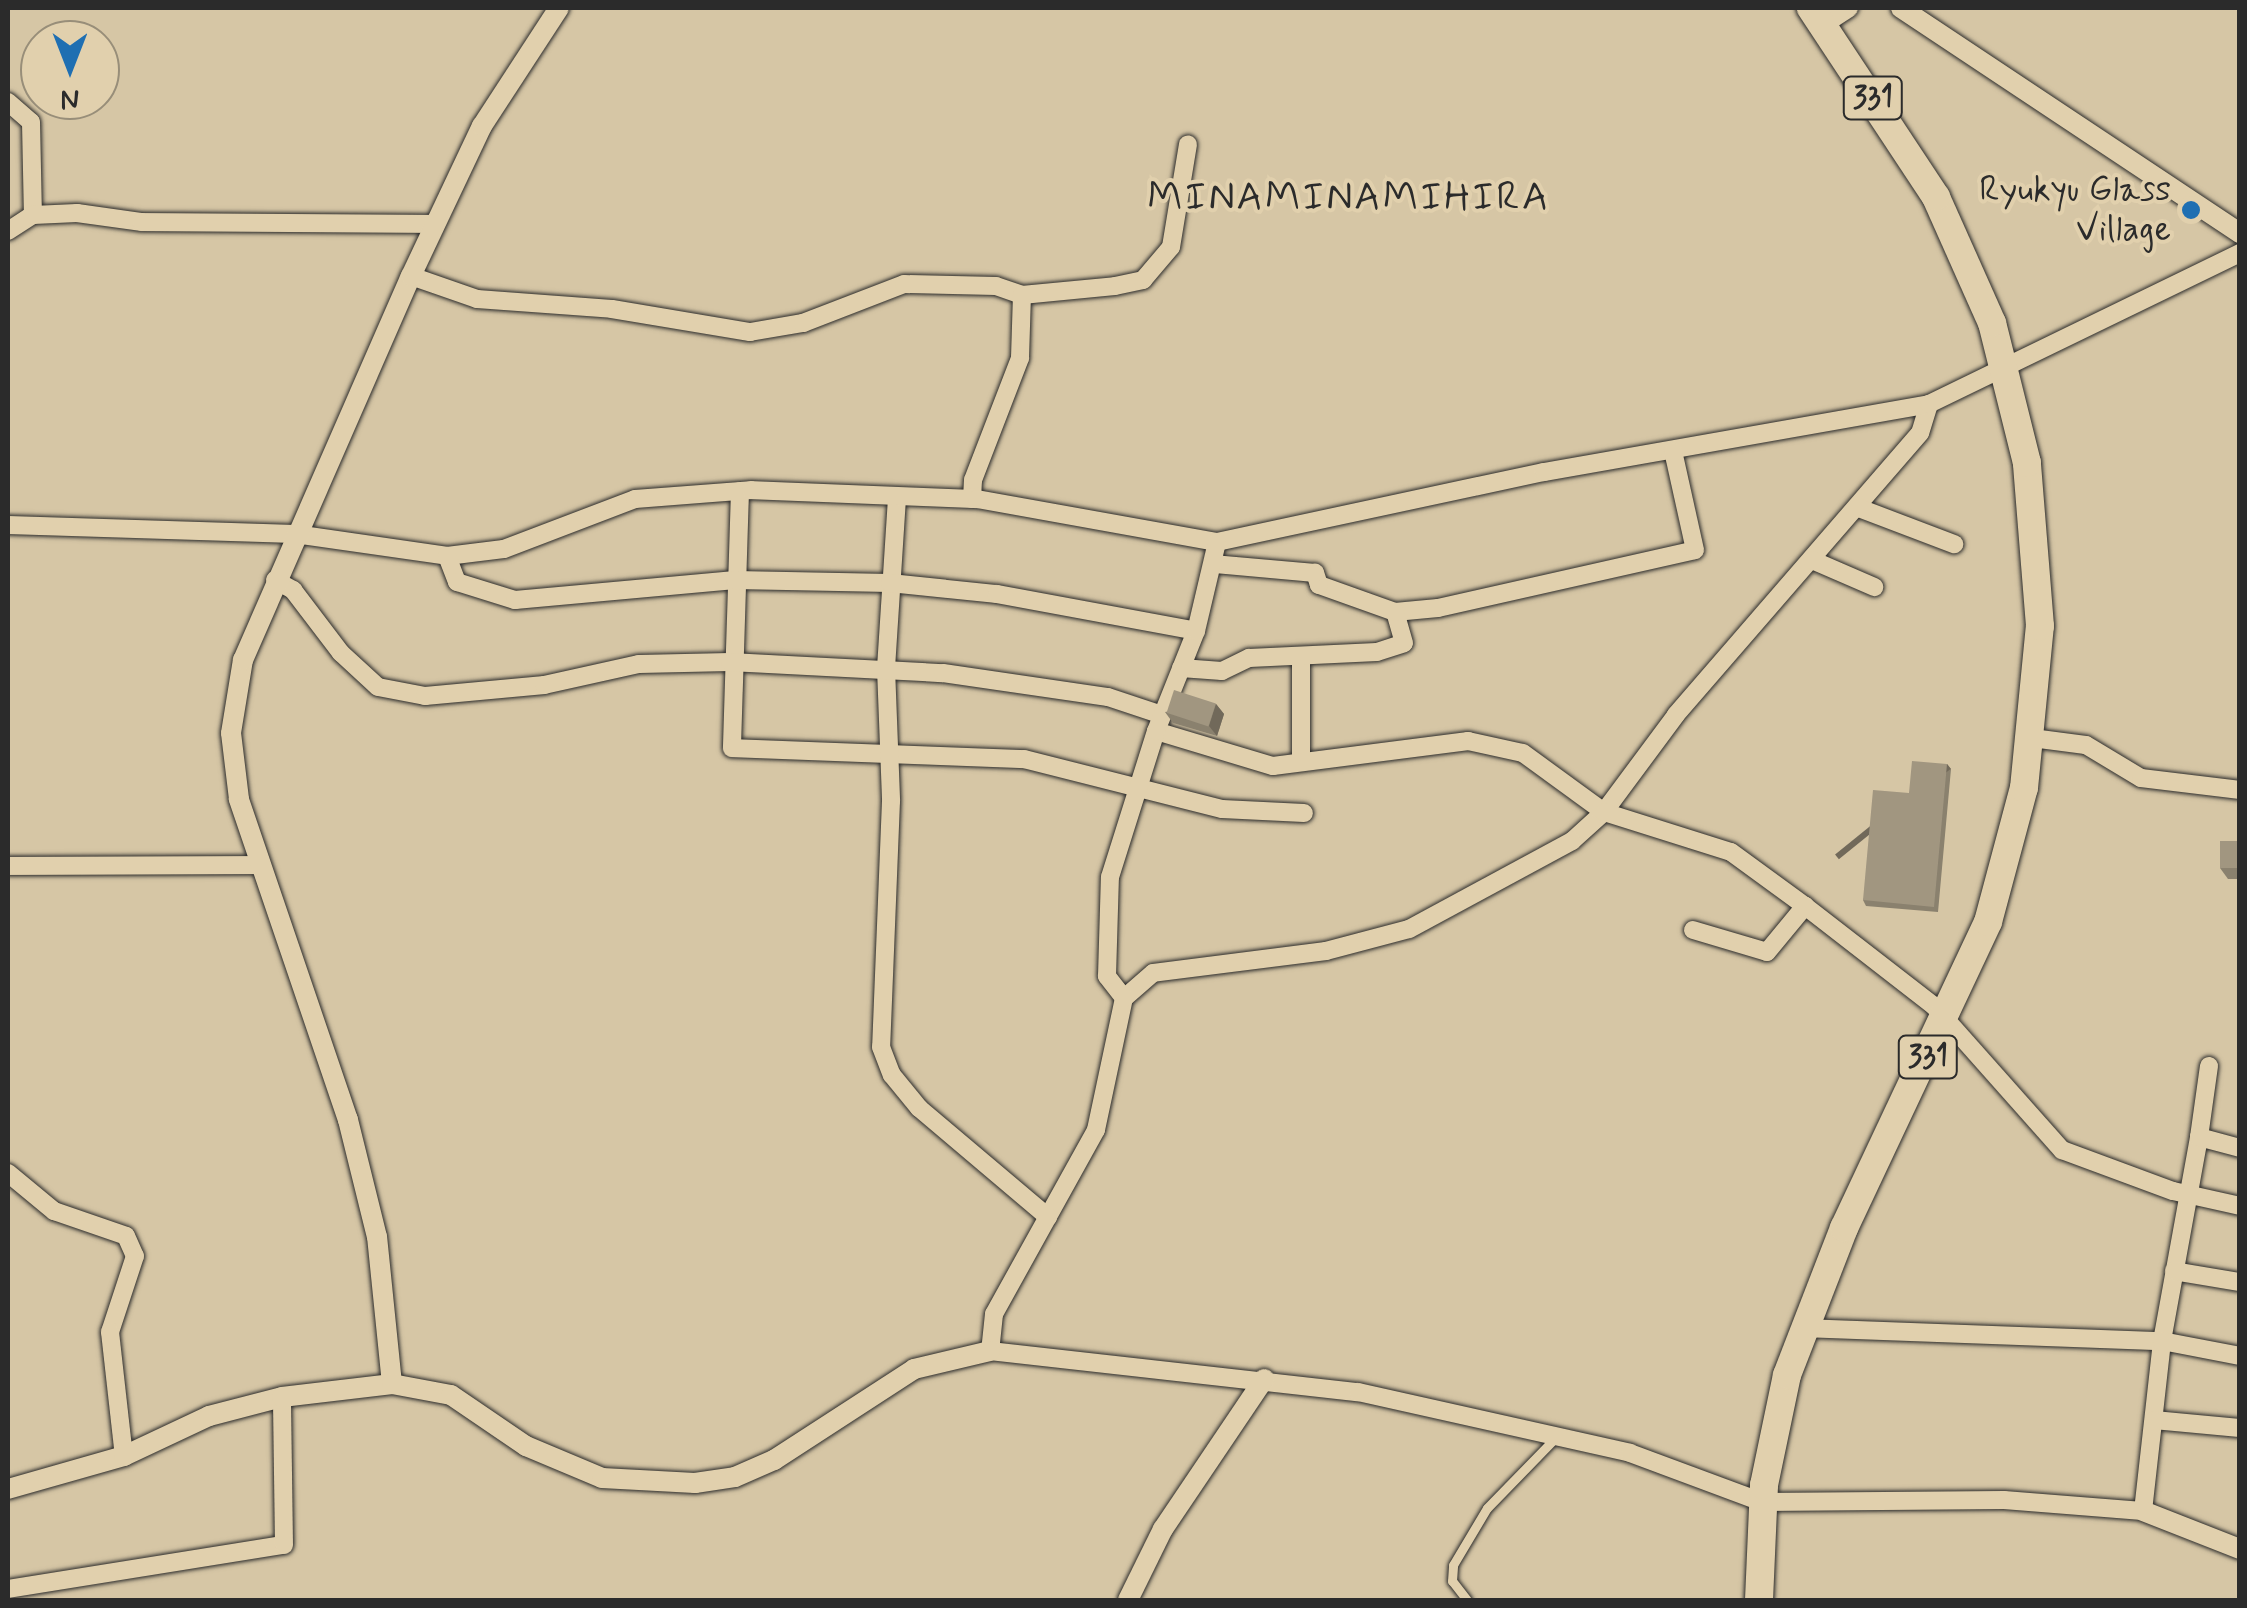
<!DOCTYPE html>
<html>
<head>
<meta charset="utf-8">
<style>
	body { margin:0 }
	#map { position:relative; width:2247px; height:1608px; overflow:hidden; background:#d6c6a5; font-family:Mynerve,sans-serif }
	div>[style] { position:absolute }
	[style*='--x'] { left:calc(var(--x)*1px); top:calc(var(--y)*1px); width:calc(var(--w)*1px); rotate:calc(var(--a)*1deg) }
	.roads { filter:drop-shadow(0 0 2px #2b2b2b) drop-shadow(0 0 2px #2b2b2b) }
	.service>* { height:9px; margin:-4.5px; padding:0 4.5px; transform-origin:4.5px; border-radius:4.5px; background:#e1d0ad }
	.minor>* { height:18px; margin:-9px; padding:0 9px; transform-origin:9px; border-radius:9px; background:#e1d0ad }
	.tertiary>* { height:20px; margin:-10px; padding:0 10px; transform-origin:10px; border-radius:10px; background:#e1d0ad }
	.trunk>* { height:28px; margin:-14px; padding:0 14px; transform-origin:14px; border-radius:14px; background:#e1d0ad }
	.wall>* { inset:0; background:#8a816e }
	.shaded-wall>* { inset:0; background:#71695a; transform-origin:0 0 }
	.building>* { inset:0; background:#a19680; transform-origin:0 0 }
	.dots>* { width:28px; height:28px; translate:-50% -50%; box-sizing:border-box; border:5px solid #e1d0ad; border-radius:50% }
	span { translate:-50% -50%; white-space:nowrap; text-align:center; line-height:1.15; -webkit-text-stroke:8px #e1d0ad; paint-order:stroke }
	.shield-label span { padding:2px 8px; background:#e1d0ad; border:2px solid; border-radius:8px; -webkit-text-stroke-width:0 }
	.shield-label { font-size:32px; color:#2b2b2b; font-weight:700 }
	.poi-label { font-size:35px; color:#2b2b2b }
	.right { translate:-100% -50%; text-align:right }
	.quarter-label { font-size:40px; color:#2b2b2b; letter-spacing:2.5px }
	.frame { position:absolute; inset:0; border:10px solid #2b2b2b; pointer-events:none }
	.north { position:absolute; left:20px; top:20px; width:100px; height:100px; box-sizing:border-box; background:#e1d0ad; border:2px solid #988e79; border-radius:50%; rotate:180deg; font-size:28px; font-weight:700; line-height:40px; text-align:center; color:#2b2b2b }
	.north::after { content:''; display:block; margin:auto; width:35px; height:45px; background:#1f6fb2; clip-path:polygon(50% 0,100% 100%,50% 72%,0 100%) }
</style>
</head>
<body>
<div id="map">
	<div class="roads">
		<div class="service">
			<i style="--x:1467;--y:1600;--w:24;--a:-128"></i>
			<i style="--x:1452;--y:1581;--w:16;--a:-86"></i>
			<i style="--x:1453;--y:1565;--w:66;--a:-59.2"></i>
			<i style="--x:1487;--y:1508;--w:100;--a:-45.8"></i>
		</div>
		<div class="minor">
			<i style="--x:8;--y:102;--w:30;--a:41"></i>
			<i style="--x:31;--y:122;--w:93;--a:88.8"></i>
			<i style="--x:8;--y:231;--w:30;--a:-33"></i>
			<i style="--x:33;--y:215;--w:44;--a:-2.6"></i>
			<i style="--x:77;--y:213;--w:66;--a:7.9"></i>
			<i style="--x:142;--y:222;--w:293;--a:0.4"></i>
			<i style="--x:411;--y:276;--w:70;--a:19.2"></i>
			<i style="--x:477;--y:299;--w:135;--a:4.2"></i>
			<i style="--x:612;--y:309;--w:140;--a:9.5"></i>
			<i style="--x:750;--y:332;--w:54;--a:-9.6"></i>
			<i style="--x:803;--y:323;--w:108;--a:-21.1"></i>
			<i style="--x:904;--y:284;--w:92;--a:1.2"></i>
			<i style="--x:996;--y:286;--w:28;--a:19"></i>
			<i style="--x:1022;--y:295;--w:93;--a:-5.5"></i>
			<i style="--x:1115;--y:286;--w:29;--a:-12"></i>
			<i style="--x:1143;--y:280;--w:43;--a:-49.7"></i>
			<i style="--x:1171;--y:247;--w:104;--a:-80.6"></i>
			<i style="--x:1929;--y:404;--w:30;--a:107"></i>
			<i style="--x:1920;--y:433;--w:373;--a:130.9"></i>
			<i style="--x:1676;--y:715;--w:121;--a:126.6"></i>
			<i style="--x:1604;--y:812;--w:43;--a:137.8"></i>
			<i style="--x:1572;--y:841;--w:185;--a:151.6"></i>
			<i style="--x:1409;--y:929;--w:86;--a:165.2"></i>
			<i style="--x:1326;--y:951;--w:174;--a:172.8"></i>
			<i style="--x:1153;--y:973;--w:38;--a:139"></i>
			<i style="--x:1124;--y:998;--w:135;--a:102"></i>
			<i style="--x:1096;--y:1130;--w:210;--a:119"></i>
			<i style="--x:994;--y:1314;--w:37;--a:96"></i>
			<i style="--x:990;--y:1351;--w:370;--a:6.4"></i>
			<i style="--x:1358;--y:1392;--w:279;--a:12.6"></i>
			<i style="--x:1630;--y:1453;--w:141;--a:20.4"></i>
			<i style="--x:1762;--y:1502;--w:242;--a:-0.5"></i>
			<i style="--x:2004;--y:1500;--w:139;--a:4.5"></i>
			<i style="--x:2143;--y:1511;--w:171;--a:-83.6"></i>
			<i style="--x:2162;--y:1341;--w:207;--a:-79.7"></i>
			<i style="--x:740;--y:491;--w:257;--a:91.8"></i>
			<i style="--x:732;--y:748;--w:292;--a:2.2"></i>
			<i style="--x:1024;--y:759;--w:204;--a:14.2"></i>
			<i style="--x:1222;--y:809;--w:82;--a:2.8"></i>
			<i style="--x:897;--y:498;--w:170;--a:93.7"></i>
			<i style="--x:886;--y:668;--w:133;--a:87.8"></i>
			<i style="--x:891;--y:801;--w:246;--a:92.3"></i>
			<i style="--x:881;--y:1047;--w:30;--a:69"></i>
			<i style="--x:892;--y:1075;--w:43;--a:50.7"></i>
			<i style="--x:919;--y:1108;--w:169;--a:40.2"></i>
			<i style="--x:972;--y:499;--w:19;--a:-87"></i>
			<i style="--x:973;--y:480;--w:131;--a:-68.9"></i>
			<i style="--x:1020;--y:358;--w:63;--a:-88.2"></i>
			<i style="--x:1859;--y:508;--w:102;--a:20.8"></i>
			<i style="--x:8;--y:525;--w:287;--a:1.8"></i>
			<i style="--x:295;--y:534;--w:154;--a:8.2"></i>
			<i style="--x:447;--y:556;--w:57;--a:-7"></i>
			<i style="--x:504;--y:549;--w:140;--a:-20.9"></i>
			<i style="--x:635;--y:499;--w:116;--a:-4.4"></i>
			<i style="--x:751;--y:490;--w:226;--a:2.3"></i>
			<i style="--x:977;--y:499;--w:244;--a:10.2"></i>
			<i style="--x:1217;--y:542;--w:334;--a:-12.1"></i>
			<i style="--x:1544;--y:472;--w:391;--a:-10"></i>
			<i style="--x:1929;--y:404;--w:346;--a:-25.9"></i>
			<i style="--x:447;--y:556;--w:28;--a:69"></i>
			<i style="--x:457;--y:582;--w:61;--a:17.2"></i>
			<i style="--x:515;--y:600;--w:221;--a:-5.2"></i>
			<i style="--x:735;--y:580;--w:155;--a:1.1"></i>
			<i style="--x:890;--y:583;--w:108;--a:5.9"></i>
			<i style="--x:997;--y:594;--w:202;--a:10.5"></i>
			<i style="--x:1812;--y:560;--w:68;--a:23.5"></i>
			<i style="--x:275;--y:580;--w:21;--a:29"></i>
			<i style="--x:293;--y:590;--w:79;--a:52.7"></i>
			<i style="--x:341;--y:653;--w:50;--a:42.6"></i>
			<i style="--x:378;--y:687;--w:48;--a:10.8"></i>
			<i style="--x:425;--y:696;--w:120;--a:-5.3"></i>
			<i style="--x:544;--y:685;--w:97;--a:-12.5"></i>
			<i style="--x:639;--y:664;--w:91;--a:-1.3"></i>
			<i style="--x:730;--y:662;--w:213;--a:3"></i>
			<i style="--x:943;--y:673;--w:167;--a:8.3"></i>
			<i style="--x:1108;--y:697;--w:57;--a:18.4"></i>
			<i style="--x:1395;--y:612;--w:43;--a:-5.3"></i>
			<i style="--x:1438;--y:608;--w:263;--a:-12.7"></i>
			<i style="--x:1695;--y:550;--w:101;--a:-102.5"></i>
			<i style="--x:1301;--y:658;--w:103;--a:90"></i>
			<i style="--x:1181;--y:668;--w:41;--a:4.2"></i>
			<i style="--x:1222;--y:671;--w:30;--a:-26"></i>
			<i style="--x:1249;--y:658;--w:128;--a:-2.7"></i>
			<i style="--x:1377;--y:652;--w:28;--a:-18"></i>
			<i style="--x:1404;--y:643;--w:32;--a:-106"></i>
			<i style="--x:1395;--y:612;--w:81;--a:-160.4"></i>
			<i style="--x:1319;--y:585;--w:13;--a:-108"></i>
			<i style="--x:1315;--y:573;--w:100;--a:-174.9"></i>
			<i style="--x:1156;--y:731;--w:122;--a:16.7"></i>
			<i style="--x:1273;--y:766;--w:197;--a:-7.3"></i>
			<i style="--x:1468;--y:741;--w:56;--a:12.3"></i>
			<i style="--x:1523;--y:753;--w:100;--a:36.1"></i>
			<i style="--x:1604;--y:812;--w:133;--a:17.5"></i>
			<i style="--x:1731;--y:852;--w:92;--a:36.1"></i>
			<i style="--x:1805;--y:906;--w:163;--a:37.8"></i>
			<i style="--x:1934;--y:1006;--w:193;--a:48.4"></i>
			<i style="--x:2062;--y:1150;--w:118;--a:20.3"></i>
			<i style="--x:2173;--y:1191;--w:69;--a:12.6"></i>
			<i style="--x:2032;--y:738;--w:54;--a:7.4"></i>
			<i style="--x:2086;--y:745;--w:64;--a:31"></i>
			<i style="--x:2141;--y:778;--w:100;--a:6.9"></i>
			<i style="--x:8;--y:866;--w:253;--a:-0.2"></i>
			<i style="--x:1693;--y:930;--w:77;--a:16.6"></i>
			<i style="--x:1767;--y:952;--w:60;--a:-50.4"></i>
			<i style="--x:1124;--y:998;--w:28;--a:-128"></i>
			<i style="--x:1107;--y:976;--w:99;--a:-88.3"></i>
			<i style="--x:1110;--y:877;--w:153;--a:-72.5"></i>
			<i style="--x:1156;--y:731;--w:108;--a:-68.2"></i>
			<i style="--x:1196;--y:631;--w:91;--a:-76.7"></i>
			<i style="--x:2209;--y:1066;--w:72;--a:98"></i>
			<i style="--x:2199;--y:1137;--w:42;--a:15"></i>
			<i style="--x:8;--y:1173;--w:60;--a:39.6"></i>
			<i style="--x:54;--y:1211;--w:76;--a:19.1"></i>
			<i style="--x:126;--y:1236;--w:22;--a:66"></i>
			<i style="--x:135;--y:1256;--w:80;--a:108.2"></i>
			<i style="--x:110;--y:1332;--w:125;--a:83.6"></i>
			<i style="--x:2174;--y:1271;--w:67;--a:9.5"></i>
			<i style="--x:1802;--y:1328;--w:360;--a:2.1"></i>
			<i style="--x:2162;--y:1341;--w:79;--a:10.9"></i>
			<i style="--x:2154;--y:1420;--w:86;--a:5.3"></i>
			<i style="--x:8;--y:1589;--w:279;--a:-9.1"></i>
			<i style="--x:284;--y:1545;--w:148;--a:-90.8"></i>
		</div>
		<div class="tertiary">
			<i style="--x:1901;--y:8;--w:407;--a:33.6"></i>
			<i style="--x:1823;--y:24;--w:30;--a:-33"></i>
			<i style="--x:392;--y:1384;--w:148;--a:-95.8"></i>
			<i style="--x:377;--y:1237;--w:121;--a:-103.9"></i>
			<i style="--x:348;--y:1120;--w:339;--a:-108.8"></i>
			<i style="--x:239;--y:799;--w:66;--a:-96.9"></i>
			<i style="--x:231;--y:733;--w:74;--a:-80.7"></i>
			<i style="--x:243;--y:660;--w:419;--a:-66.4"></i>
			<i style="--x:411;--y:276;--w:166;--a:-64.7"></i>
			<i style="--x:482;--y:126;--w:141;--a:-56.9"></i>
			<i style="--x:8;--y:1489;--w:121;--a:-15.9"></i>
			<i style="--x:124;--y:1456;--w:94;--a:-25.2"></i>
			<i style="--x:209;--y:1416;--w:75;--a:-14.6"></i>
			<i style="--x:282;--y:1397;--w:111;--a:-6.7"></i>
			<i style="--x:392;--y:1384;--w:60;--a:10.6"></i>
			<i style="--x:451;--y:1395;--w:91;--a:34.2"></i>
			<i style="--x:526;--y:1446;--w:82;--a:22.8"></i>
			<i style="--x:602;--y:1478;--w:93;--a:3.1"></i>
			<i style="--x:695;--y:1483;--w:40;--a:-8.5"></i>
			<i style="--x:735;--y:1477;--w:43;--a:-23.6"></i>
			<i style="--x:774;--y:1460;--w:167;--a:-33"></i>
			<i style="--x:914;--y:1369;--w:78;--a:-13.3"></i>
			<i style="--x:2143;--y:1511;--w:104;--a:21.4"></i>
			<i style="--x:1128;--y:1600;--w:79;--a:-63.8"></i>
			<i style="--x:1163;--y:1529;--w:181;--a:-56"></i>
		</div>
		<div class="trunk">
			<i style="--x:1759;--y:1600;--w:115;--a:-87.5"></i>
			<i style="--x:1764;--y:1485;--w:112;--a:-78.2"></i>
			<i style="--x:1787;--y:1375;--w:158;--a:-68.8"></i>
			<i style="--x:1844;--y:1228;--w:338;--a:-64.8"></i>
			<i style="--x:1988;--y:922;--w:139;--a:-75"></i>
			<i style="--x:2024;--y:788;--w:163;--a:-84.4"></i>
			<i style="--x:2040;--y:626;--w:164;--a:-94.6"></i>
			<i style="--x:2027;--y:463;--w:144;--a:-104"></i>
			<i style="--x:1992;--y:323;--w:138;--a:-114"></i>
			<i style="--x:1936;--y:197;--w:227;--a:-123.5"></i>
		</div>
	</div>
	<div class="wall">
		<i style="clip-path:polygon(1216px 704px,1224px 714px,1217px 736px,1173px 723px,1165px 712px)"></i>
		<i style="clip-path:polygon(1947px 764px,1951px 769px,1938px 912px,1866px 906px,1863px 900px,1909px 793px)"></i>
		<i style="clip-path:polygon(2240px 841px,2240px 879px,2228px 879px,2220px 868px)"></i>
	</div>
	<div class="shaded-wall">
		<i style="clip-path:polygon(1216px 704px,1224px 714px,1217px 736px,1209px 726px)"></i>
		<i style="left:1947px;top:764px;width:6px;height:144px;rotate:51deg"></i>
	</div>
	<div class="building">
		<i style="left:1174px;top:690px;width:44px;height:24px;rotate:18deg"></i>
		<i style="clip-path:polygon(1912px 761px,1947px 764px,1934px 907px,1863px 900px,1873px 790px,1909px 793px)"></i>
		<i style="left:2220px;top:841px;width:20px;height:27px"></i>
	</div>
	<div class="dots">
		<i style="left:2191px;top:210px;background:#1f6fb2"></i>
	</div>
	<div class="shield-label">
		<span style="left:1873px;top:98px">331</span>
		<span style="left:1928px;top:1057px">331</span>
	</div>
	<div class="poi-label">
		<span class="right" style="left:2171px;top:210px">Ryukyu Glass<br>Village</span>
	</div>
	<div class="quarter-label">
		<span style="left:1349px;top:198px">MINAMINAMIHIRA</span>
	</div>
	<div class="frame"></div>
	<div class="north">N</div>
</div>
</body>
</html>
